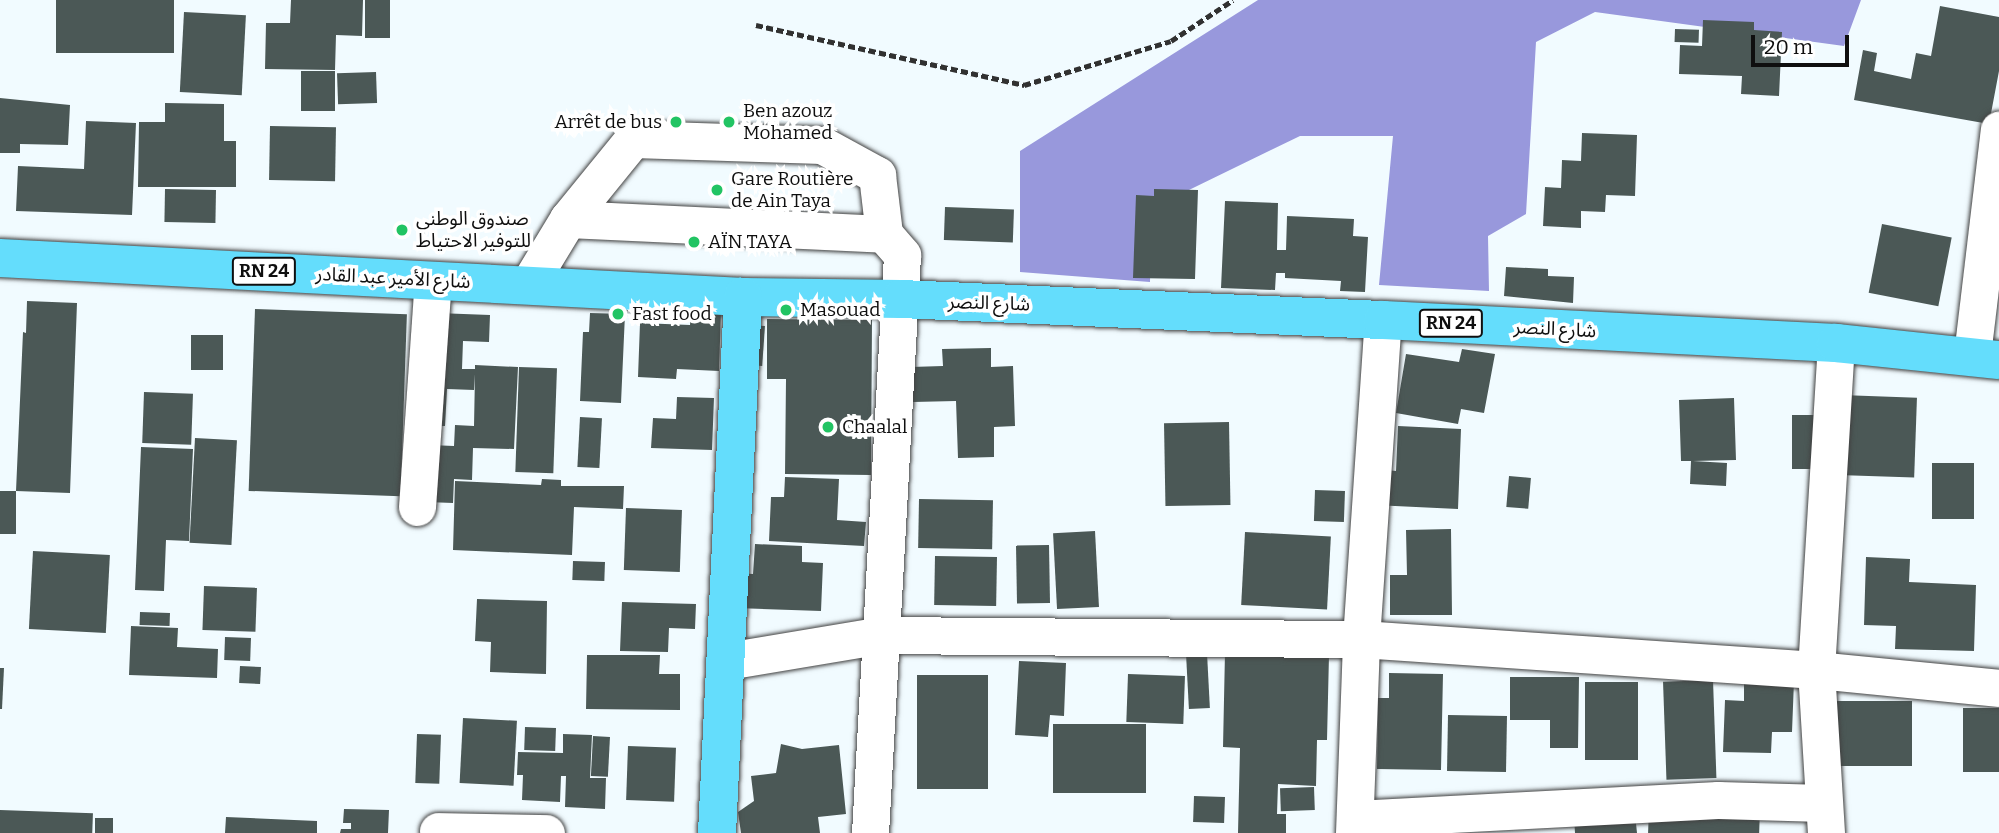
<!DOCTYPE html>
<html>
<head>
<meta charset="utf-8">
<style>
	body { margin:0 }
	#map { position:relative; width:1999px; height:833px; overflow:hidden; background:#f1fbff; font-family:Bitter,"Noto Sans Arabic",serif }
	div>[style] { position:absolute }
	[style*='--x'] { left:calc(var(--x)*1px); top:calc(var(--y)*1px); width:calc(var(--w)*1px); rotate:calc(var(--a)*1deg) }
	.forest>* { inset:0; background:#9898dc }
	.building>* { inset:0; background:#4b5856; transform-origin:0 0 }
	.path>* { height:4.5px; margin-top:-2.25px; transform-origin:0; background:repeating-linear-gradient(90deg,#313131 0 7px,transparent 0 10.5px) }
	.roads { filter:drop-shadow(0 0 2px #424242) drop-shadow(0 0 2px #424242) }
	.minor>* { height:37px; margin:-18.5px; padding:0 18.5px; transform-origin:18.5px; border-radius:18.5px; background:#fff }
	.major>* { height:38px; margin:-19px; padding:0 19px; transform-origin:19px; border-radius:19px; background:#64ddfc }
	.dots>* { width:19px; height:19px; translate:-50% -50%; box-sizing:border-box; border:4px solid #fff; border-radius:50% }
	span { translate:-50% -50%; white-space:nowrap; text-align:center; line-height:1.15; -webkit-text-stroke:7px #fff; paint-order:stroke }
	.shield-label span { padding:2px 5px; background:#fff; border:2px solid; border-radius:5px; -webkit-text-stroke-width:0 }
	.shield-label { font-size:18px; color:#0f0f0f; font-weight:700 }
	.poi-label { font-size:19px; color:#0f0f0f }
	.left { translate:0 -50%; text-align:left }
	.right { translate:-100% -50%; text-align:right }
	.street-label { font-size:19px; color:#0f0f0f }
	.scale { position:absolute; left:1751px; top:35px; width:98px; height:32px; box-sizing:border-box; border:4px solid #0f0f0f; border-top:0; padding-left:9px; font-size:21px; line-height:24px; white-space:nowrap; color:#0f0f0f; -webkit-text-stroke:5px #fff; paint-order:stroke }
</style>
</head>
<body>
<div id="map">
	<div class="forest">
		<i style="clip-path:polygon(1258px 0,1861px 0,1844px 46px,1595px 12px,1536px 42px,1526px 214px,1488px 236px,1489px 291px,1379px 285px,1393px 136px,1300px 136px,1152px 208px,1150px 282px,1020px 272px,1020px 151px)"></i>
	</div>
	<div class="building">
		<i style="left:56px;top:0;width:118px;height:53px"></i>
		<i style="clip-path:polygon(291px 0,363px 0,362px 36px,336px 35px,335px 70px,265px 69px,266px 23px,290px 23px)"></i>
		<i style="left:365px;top:0;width:25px;height:38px"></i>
		<i style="clip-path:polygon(1940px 6px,1999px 17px,1999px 71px,1989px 124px,1854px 100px,1863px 50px,1877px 53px,1874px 71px,1911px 79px,1916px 53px,1931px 56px)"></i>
		<i style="left:184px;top:12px;width:62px;height:80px;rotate:3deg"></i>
		<i style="clip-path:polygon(1703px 20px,1754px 22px,1754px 30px,1782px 32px,1779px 96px,1741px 94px,1742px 76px,1679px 74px,1680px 45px,1702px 46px)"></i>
		<i style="left:1675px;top:29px;width:24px;height:13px;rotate:2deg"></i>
		<i style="left:301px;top:71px;width:34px;height:40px"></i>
		<i style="left:376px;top:72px;width:31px;height:39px;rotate:88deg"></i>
		<i style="clip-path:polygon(0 98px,70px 105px,68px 145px,20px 144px,20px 153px,0 153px)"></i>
		<i style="clip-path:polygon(165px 103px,224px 104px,224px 141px,236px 141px,236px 187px,138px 187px,139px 122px,165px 122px)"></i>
		<i style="clip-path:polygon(86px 121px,136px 123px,132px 215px,16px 211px,18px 166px,84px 169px)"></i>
		<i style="left:270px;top:126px;width:66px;height:54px;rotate:1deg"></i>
		<i style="clip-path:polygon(1582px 133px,1637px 135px,1635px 196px,1606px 195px,1605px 212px,1581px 211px,1581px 228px,1543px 226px,1545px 187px,1561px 188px,1562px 160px,1581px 161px)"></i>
		<i style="left:165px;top:189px;width:51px;height:33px;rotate:1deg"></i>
		<i style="clip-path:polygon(1154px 189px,1198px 190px,1195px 279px,1133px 278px,1136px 195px,1154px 196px)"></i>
		<i style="clip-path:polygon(1225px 201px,1278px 203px,1277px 250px,1286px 250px,1287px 216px,1354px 219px,1353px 236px,1368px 237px,1365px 292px,1340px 291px,1341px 281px,1285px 278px,1285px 273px,1276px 273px,1275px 290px,1221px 288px)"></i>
		<i style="left:945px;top:207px;width:69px;height:33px;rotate:2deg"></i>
		<i style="left:1882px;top:224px;width:71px;height:70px;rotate:11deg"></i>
		<i style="clip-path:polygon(1506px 267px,1548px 269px,1548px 276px,1574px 277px,1573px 303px,1504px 296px)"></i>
		<i style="clip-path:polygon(27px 301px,77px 303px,70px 493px,16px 491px,23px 332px,26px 333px)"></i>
		<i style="left:255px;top:309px;width:152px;height:182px;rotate:2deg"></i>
		<i style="clip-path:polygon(691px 311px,721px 312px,719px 371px,677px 369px,676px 379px,638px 377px,640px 323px,690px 325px)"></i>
		<i style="clip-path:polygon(437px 313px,490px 315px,489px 342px,463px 341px,462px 369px,475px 369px,475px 365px,518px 367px,514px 449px,473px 448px,472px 480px,454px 479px,453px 503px,427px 502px,430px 445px,454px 446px,455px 425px,474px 426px,475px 374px,474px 390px,447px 389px,445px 426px,432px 426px)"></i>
		<i style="clip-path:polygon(590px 313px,625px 314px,621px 403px,580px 401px,583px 332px,589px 332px)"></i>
		<i style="clip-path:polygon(767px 319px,872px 320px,871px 475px,785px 474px,786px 379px,767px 379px)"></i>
		<i style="left:751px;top:325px;width:14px;height:40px;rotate:4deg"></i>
		<i style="left:191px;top:335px;width:32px;height:35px"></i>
		<i style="clip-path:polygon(991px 348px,991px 367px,1013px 366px,1015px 426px,994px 427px,994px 457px,958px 458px,956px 401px,913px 402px,911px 367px,943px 366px,942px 349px)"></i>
		<i style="clip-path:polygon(1462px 349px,1495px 354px,1484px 413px,1461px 409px,1458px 424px,1396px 413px,1406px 354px,1459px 362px)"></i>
		<i style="left:519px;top:367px;width:38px;height:105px;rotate:2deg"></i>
		<i style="left:144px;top:392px;width:49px;height:51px;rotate:2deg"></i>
		<i style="left:1841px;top:395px;width:76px;height:80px;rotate:2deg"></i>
		<i style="clip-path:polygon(677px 397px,714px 398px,712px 450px,651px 448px,653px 418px,676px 419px)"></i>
		<i style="clip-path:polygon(1734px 398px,1736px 460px,1693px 461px,1727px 463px,1726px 486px,1690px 484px,1691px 461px,1681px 461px,1679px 400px)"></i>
		<i style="left:1792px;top:415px;width:22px;height:54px"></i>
		<i style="left:580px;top:417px;width:22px;height:50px;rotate:3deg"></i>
		<i style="left:1229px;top:422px;width:83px;height:65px;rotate:89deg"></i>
		<i style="clip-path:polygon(1398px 426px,1461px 429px,1458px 509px,1374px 505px,1375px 469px,1396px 471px)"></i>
		<i style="left:195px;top:438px;width:42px;height:105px;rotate:3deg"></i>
		<i style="clip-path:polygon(141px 447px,193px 449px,189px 541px,166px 540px,164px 591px,135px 590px)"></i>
		<i style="left:1932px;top:463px;width:42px;height:56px"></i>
		<i style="left:1509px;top:476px;width:22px;height:31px;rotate:5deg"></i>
		<i style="clip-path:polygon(785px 477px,839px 479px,837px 520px,866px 522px,864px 546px,769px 541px,771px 497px,784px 497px)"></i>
		<i style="clip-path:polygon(542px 479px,561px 480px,561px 486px,624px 486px,623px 509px,574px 507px,572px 555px,453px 550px,455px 481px,541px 485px)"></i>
		<i style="left:1315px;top:490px;width:30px;height:31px;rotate:2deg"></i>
		<i style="left:0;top:491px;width:16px;height:43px"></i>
		<i style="left:919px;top:499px;width:74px;height:49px;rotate:1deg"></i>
		<i style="left:626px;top:508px;width:56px;height:62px;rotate:2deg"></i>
		<i style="clip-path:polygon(1451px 529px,1452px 615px,1390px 615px,1390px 575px,1407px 575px,1406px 530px)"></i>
		<i style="left:1095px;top:531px;width:76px;height:42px;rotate:87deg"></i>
		<i style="left:1245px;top:532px;width:86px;height:73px;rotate:3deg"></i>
		<i style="clip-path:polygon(755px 544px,802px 546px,802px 562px,823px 563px,821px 611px,736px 608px,738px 573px,753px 574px)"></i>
		<i style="left:1049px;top:545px;width:58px;height:33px;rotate:89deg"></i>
		<i style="left:33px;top:551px;width:77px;height:78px;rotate:3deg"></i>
		<i style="left:935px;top:556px;width:62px;height:49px;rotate:1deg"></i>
		<i style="clip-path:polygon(1866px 557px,1910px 559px,1909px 582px,1976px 585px,1974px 651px,1895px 649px,1896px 626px,1864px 625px)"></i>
		<i style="left:573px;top:561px;width:32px;height:19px;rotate:2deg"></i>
		<i style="left:204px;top:586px;width:53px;height:44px;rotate:2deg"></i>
		<i style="clip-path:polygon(477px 599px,547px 601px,546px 674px,490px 672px,491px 642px,475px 641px)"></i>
		<i style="clip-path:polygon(622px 602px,696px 604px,695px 629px,669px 628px,668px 652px,620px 651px)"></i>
		<i style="left:140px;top:612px;width:30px;height:13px;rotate:2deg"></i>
		<i style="clip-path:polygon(131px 626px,178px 628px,177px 647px,218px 649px,217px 678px,129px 675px)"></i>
		<i style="left:225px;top:637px;width:26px;height:23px;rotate:2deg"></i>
		<i style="clip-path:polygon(1225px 652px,1329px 655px,1327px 740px,1317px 740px,1316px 786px,1278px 784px,1277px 814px,1286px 814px,1286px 833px,1238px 833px,1240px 748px,1223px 747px)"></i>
		<i style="left:1207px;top:653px;width:55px;height:21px;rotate:87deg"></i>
		<i style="clip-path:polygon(587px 655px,660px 655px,659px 674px,680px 674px,680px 710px,586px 709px)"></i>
		<i style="clip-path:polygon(1019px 661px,1066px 663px,1064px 716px,1050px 715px,1048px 737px,1015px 735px)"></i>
		<i style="left:240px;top:666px;width:21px;height:17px;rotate:3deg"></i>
		<i style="clip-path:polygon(0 668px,4px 668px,2px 709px,0 709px)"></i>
		<i style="clip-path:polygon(1389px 673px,1443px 674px,1441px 770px,1377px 769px,1378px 698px,1389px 698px)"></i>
		<i style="left:1128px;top:674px;width:57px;height:48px;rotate:2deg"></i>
		<i style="left:917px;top:675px;width:71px;height:114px"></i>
		<i style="clip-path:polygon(1510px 677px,1579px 677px,1578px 748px,1550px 748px,1550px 720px,1510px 720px)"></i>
		<i style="clip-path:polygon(1744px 679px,1794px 681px,1792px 732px,1772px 732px,1771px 753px,1723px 752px,1725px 700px,1744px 701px)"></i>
		<i style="left:1713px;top:680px;width:98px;height:50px;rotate:88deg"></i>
		<i style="left:1585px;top:682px;width:53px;height:78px"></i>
		<i style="left:1834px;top:701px;width:78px;height:65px"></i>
		<i style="left:1963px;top:708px;width:36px;height:64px"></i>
		<i style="left:1448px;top:715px;width:59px;height:56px;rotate:1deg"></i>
		<i style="left:463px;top:718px;width:54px;height:65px;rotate:3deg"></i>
		<i style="left:1053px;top:724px;width:93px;height:69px"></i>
		<i style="left:525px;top:727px;width:31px;height:23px;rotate:2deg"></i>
		<i style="left:417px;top:734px;width:24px;height:49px;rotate:2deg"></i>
		<i style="clip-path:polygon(563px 734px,592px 735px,590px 778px,606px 778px,605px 809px,565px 807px,566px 776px,561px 776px,560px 802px,522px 800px,523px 775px,517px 775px,518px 752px,563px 753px)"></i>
		<i style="left:593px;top:736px;width:17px;height:40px;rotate:3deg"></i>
		<i style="clip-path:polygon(781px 744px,802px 749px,839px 745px,846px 814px,818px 817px,820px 833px,741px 833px,738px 812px,754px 801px,751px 776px,776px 773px)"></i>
		<i style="left:628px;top:746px;width:48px;height:54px;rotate:2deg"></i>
		<i style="left:1314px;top:787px;width:23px;height:34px;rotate:88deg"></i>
		<i style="left:1194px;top:796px;width:31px;height:26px;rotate:2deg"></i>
		<i style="left:1649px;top:807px;width:111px;height:26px;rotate:2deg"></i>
		<i style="clip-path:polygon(344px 809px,389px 810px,388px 833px,340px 833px,341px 829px,351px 829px,351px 823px,343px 823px)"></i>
		<i style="left:0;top:810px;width:93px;height:23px;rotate:2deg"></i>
		<i style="clip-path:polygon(1635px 814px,1637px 833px,1575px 833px,1574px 817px)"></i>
		<i style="clip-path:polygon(226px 817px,317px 821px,317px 833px,225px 833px)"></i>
		<i style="left:95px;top:818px;width:18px;height:15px"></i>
	</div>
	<div class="path">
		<i style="--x:756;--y:25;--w:275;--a:12.6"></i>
		<i style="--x:1024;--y:85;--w:153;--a:-16.7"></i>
		<i style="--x:1171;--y:41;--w:74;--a:-33.5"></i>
	</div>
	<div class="roads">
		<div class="minor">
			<i style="--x:568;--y:219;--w:103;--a:-50.9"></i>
			<i style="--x:633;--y:139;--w:189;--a:1.8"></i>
			<i style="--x:822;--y:145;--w:63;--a:28.6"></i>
			<i style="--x:877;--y:175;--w:59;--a:83.2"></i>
			<i style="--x:528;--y:285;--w:77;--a:-58.8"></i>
			<i style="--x:568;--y:219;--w:316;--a:2.7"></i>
			<i style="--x:884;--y:234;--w:28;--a:49"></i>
			<i style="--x:902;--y:255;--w:579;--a:93.17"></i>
			<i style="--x:1972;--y:355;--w:227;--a:-83.2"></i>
			<i style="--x:417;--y:507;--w:227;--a:-86"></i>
			<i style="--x:727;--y:661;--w:157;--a:-9.5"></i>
			<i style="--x:882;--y:635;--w:479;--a:0.5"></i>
			<i style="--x:1361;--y:639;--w:456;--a:3.9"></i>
			<i style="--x:1816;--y:670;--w:184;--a:5.6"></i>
			<i style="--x:1355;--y:819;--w:363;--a:-3"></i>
			<i style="--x:1718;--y:800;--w:105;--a:1.6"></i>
			<i style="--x:438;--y:831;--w:108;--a:1.1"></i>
			<i style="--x:1354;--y:833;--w:194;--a:-87.9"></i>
			<i style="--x:1361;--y:639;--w:320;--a:-86.1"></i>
			<i style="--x:1826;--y:833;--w:163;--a:-93.5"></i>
			<i style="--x:1816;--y:670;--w:328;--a:-86.5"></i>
		</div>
		<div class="major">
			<i style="--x:0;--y:258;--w:744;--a:3"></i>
			<i style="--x:743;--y:297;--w:158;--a:0.7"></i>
			<i style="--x:901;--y:299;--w:482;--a:2.5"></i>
			<i style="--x:1383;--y:320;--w:454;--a:2.9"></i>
			<i style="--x:1836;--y:343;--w:164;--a:6"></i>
			<i style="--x:717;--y:833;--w:537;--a:-87.22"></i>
		</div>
	</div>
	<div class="dots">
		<i style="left:676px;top:122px;background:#22c463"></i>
		<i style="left:729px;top:122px;background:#22c463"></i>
		<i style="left:717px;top:190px;background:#22c463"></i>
		<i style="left:402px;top:230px;background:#22c463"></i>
		<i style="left:694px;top:242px;background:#22c463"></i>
		<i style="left:786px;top:310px;background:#22c463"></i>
		<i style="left:618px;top:314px;background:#22c463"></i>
		<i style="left:828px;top:427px;background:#22c463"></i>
	</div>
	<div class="shield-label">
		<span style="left:264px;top:271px">RN 24</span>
		<span style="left:1451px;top:323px">RN 24</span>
	</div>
	<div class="poi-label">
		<span class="left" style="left:743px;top:122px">Ben azouz<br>Mohamed</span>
		<span class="right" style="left:662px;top:122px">Arrêt de bus</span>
		<span class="left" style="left:731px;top:190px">Gare Routière<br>de Ain Taya</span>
		<span class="left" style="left:416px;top:230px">صندوق الوطني<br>للتوفير الاحتياط</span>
		<span class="left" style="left:708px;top:242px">AÏN TAYA</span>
		<span class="left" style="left:800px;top:310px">Masouad</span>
		<span class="left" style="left:632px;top:314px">Fast food</span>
		<span class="left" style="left:842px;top:427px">Chaalal</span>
	</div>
	<div class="street-label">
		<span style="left:393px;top:278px;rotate:3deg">شارع الأمير عبد القادر</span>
		<span style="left:989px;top:303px;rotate:2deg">شارع النصر</span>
		<span style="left:1555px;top:329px;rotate:3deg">شارع النصر</span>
	</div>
	<div class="scale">20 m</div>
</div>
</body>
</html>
